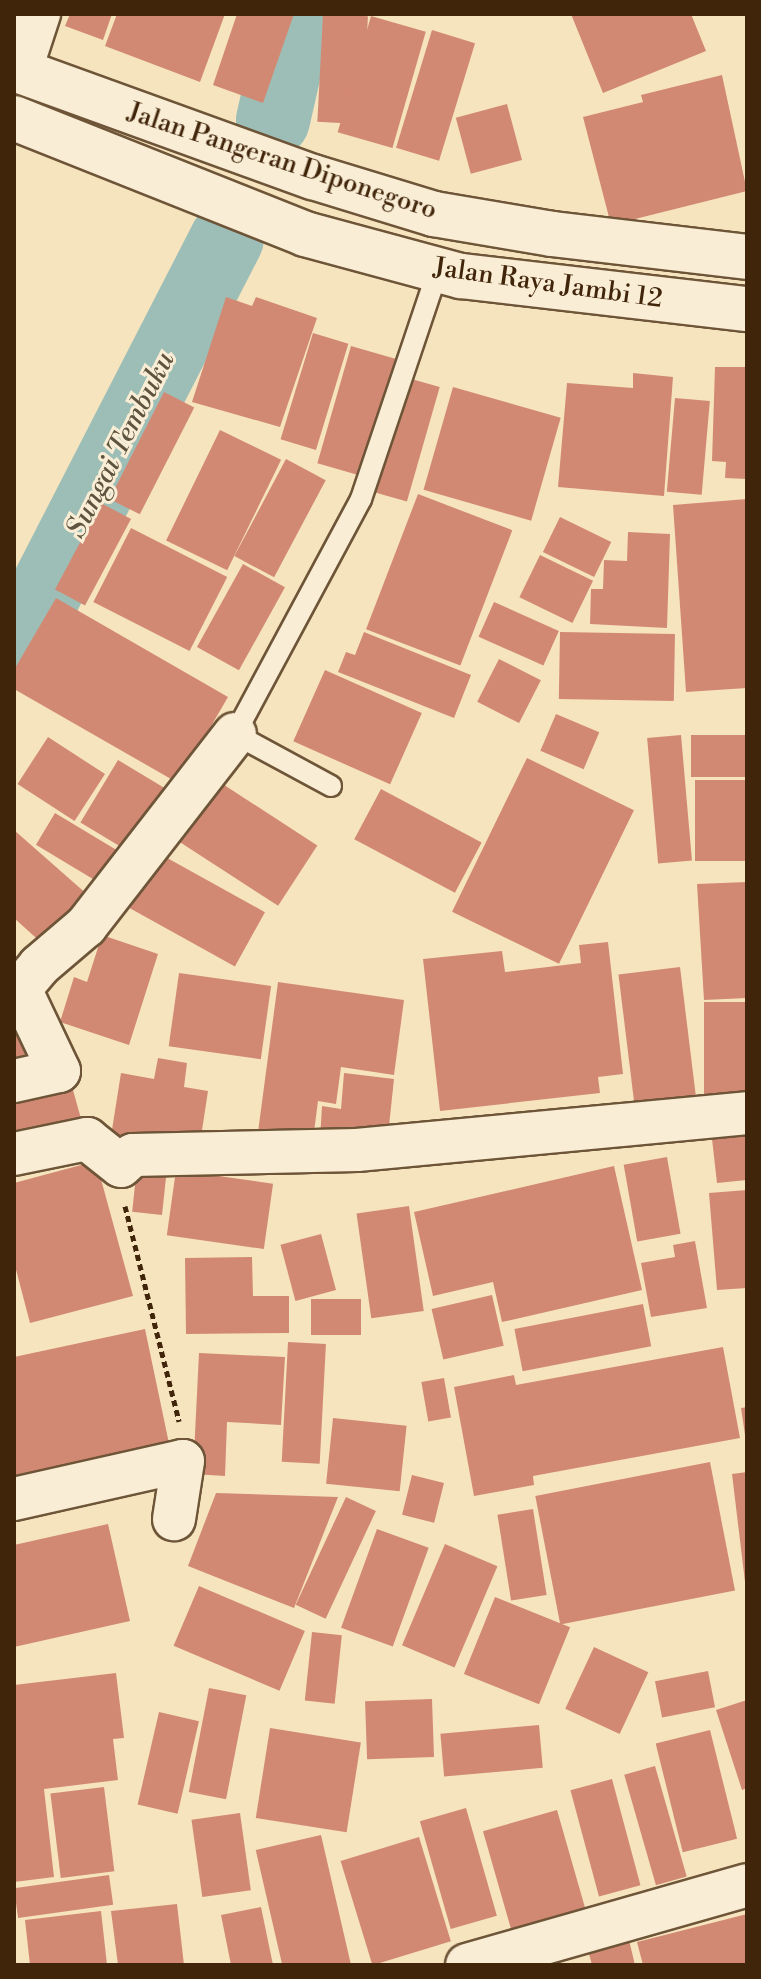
<!DOCTYPE html>
<style>
body{margin:0}
#map{position:relative;width:761px;height:1979px;overflow:hidden;background:#f6e4bf;font-family:"Libre Bodoni",serif}
div>[style]{position:absolute}
.river>*{height:74px;margin:-37px;padding:0 37px;transform-origin:37px;border-radius:37px;background:#9dbeb6}
.building>*{inset:0;background:#d28974;transform-origin:0 0}
.path>*{height:5px;margin-top:-2.5px;transform-origin:0;background:repeating-linear-gradient(90deg,#41250b 0 6px,transparent 0 10px)}
.roads{filter:drop-shadow(2px 0 #6e5538) drop-shadow(-2px 0 #6e5538) drop-shadow(0 2px #6e5538) drop-shadow(0 -2px #6e5538)}
.lane>*{height:20px;margin:-10px;padding:0 10px;transform-origin:10px;border-radius:10px;background:#f9edd5}
.street>*{height:42px;margin:-21px;padding:0 21px;transform-origin:21px;border-radius:21px;background:#f9edd5}
.secondary>*{height:44px;margin:-22px;padding:0 22px;transform-origin:22px;border-radius:22px;background:#f9edd5}
span{translate:-50% -50%;white-space:nowrap;text-align:center;line-height:1.15;-webkit-text-stroke:6px #f9edd5;paint-order:stroke}
.street-label{font-size:26px;color:#41250b}
.water-label{font-size:28px;color:#5d533e;font-style:italic}
.frame{position:absolute;inset:0;border:16px solid #41250b;pointer-events:none}
</style>
<div id="map">
<div class="river">
<i style="left:273px;top:120px;width:109px;rotate:-77.2deg"></i>
<i style="left:14px;top:653px;width:466px;rotate:-62.8deg"></i>
</div>
<div class="building">
<i style="clip-path:polygon(70px 14px,112px 14px,103px 40px,65px 26px)"></i>
<i style="clip-path:polygon(117px 14px,225px 14px,200px 82px,105px 46px)"></i>
<i style="clip-path:polygon(237px 14px,294px 14px,263px 103px,213px 85px)"></i>
<i style="left:323px;top:14px;width:45px;height:108px;rotate:3deg"></i>
<i style="clip-path:polygon(571px 14px,691px 14px,706px 51px,603px 93px)"></i>
<i style="left:371px;top:16px;width:57px;height:121px;rotate:16deg"></i>
<i style="left:432px;top:30px;width:45px;height:123px;rotate:17deg"></i>
<i style="clip-path:polygon(722px 75px,747px 191px,611px 225px,583px 117px,643px 102px,641px 95px)"></i>
<i style="left:507px;top:104px;width:58px;height:53px;rotate:75deg"></i>
<i style="clip-path:polygon(226px 297px,252px 306px,256px 297px,317px 318px,280px 427px,192px 402px)"></i>
<i style="left:313px;top:333px;width:37px;height:111px;rotate:17deg"></i>
<i style="left:351px;top:346px;width:46px;height:122px;rotate:16deg"></i>
<i style="clip-path:polygon(715px 367px,747px 367px,747px 479px,725px 478px,726px 462px,712px 461px)"></i>
<i style="clip-path:polygon(633px 373px,673px 377px,664px 496px,558px 487px,567px 383px,633px 388px)"></i>
<i style="left:408px;top:378px;width:33px;height:119px;rotate:16deg"></i>
<i style="left:453px;top:387px;width:112px;height:107px;rotate:16deg"></i>
<i style="left:164px;top:392px;width:34px;height:120px;rotate:27deg"></i>
<i style="left:675px;top:398px;width:35px;height:94px;rotate:5deg"></i>
<i style="left:220px;top:430px;width:68px;height:123px;rotate:26deg"></i>
<i style="left:286px;top:459px;width:45px;height:110px;rotate:28deg"></i>
<i style="left:418px;top:494px;width:101px;height:145px;rotate:21deg"></i>
<i style="clip-path:polygon(747px 499px,747px 688px,686px 692px,673px 505px)"></i>
<i style="left:101px;top:503px;width:34px;height:98px;rotate:28deg"></i>
<i style="left:560px;top:517px;width:57px;height:39px;rotate:26deg"></i>
<i style="left:131px;top:528px;width:108px;height:83px;rotate:27deg"></i>
<i style="clip-path:polygon(628px 532px,670px 534px,667px 628px,590px 624px,591px 589px,603px 589px,604px 560px,627px 561px)"></i>
<i style="left:540px;top:555px;width:59px;height:47px;rotate:26deg"></i>
<i style="left:243px;top:564px;width:48px;height:95px;rotate:29deg"></i>
<i style="clip-path:polygon(56px 598px,228px 697px,178px 783px,14px 689px,14px 670px)"></i>
<i style="left:494px;top:602px;width:71px;height:38px;rotate:24deg"></i>
<i style="clip-path:polygon(364px 632px,471px 675px,454px 718px,338px 672px,346px 652px,355px 655px)"></i>
<i style="left:560px;top:632px;width:115px;height:67px;rotate:1deg"></i>
<i style="left:499px;top:659px;width:47px;height:48px;rotate:27deg"></i>
<i style="left:325px;top:670px;width:106px;height:78px;rotate:24deg"></i>
<i style="left:556px;top:714px;width:47px;height:40px;rotate:23deg"></i>
<i style="left:681px;top:735px;width:126px;height:34px;rotate:85deg"></i>
<i style="left:747px;top:735px;width:42px;height:56px;rotate:90deg"></i>
<i style="left:48px;top:737px;width:68px;height:56px;rotate:33deg"></i>
<i style="left:527px;top:758px;width:119px;height:171px;rotate:26deg"></i>
<i style="left:118px;top:760px;width:63px;height:73px;rotate:31deg"></i>
<i style="left:215px;top:779px;width:122px;height:72px;rotate:33deg"></i>
<i style="left:747px;top:780px;width:81px;height:52px;rotate:90deg"></i>
<i style="left:381px;top:789px;width:114px;height:57px;rotate:28deg"></i>
<i style="left:55px;top:813px;width:82px;height:37px;rotate:31deg"></i>
<i style="clip-path:polygon(14px 830px,89px 896px,45px 946px,14px 918px)"></i>
<i style="left:160px;top:854px;width:120px;height:62px;rotate:29deg"></i>
<i style="clip-path:polygon(747px 882px,747px 998px,704px 1000px,697px 884px)"></i>
<i style="clip-path:polygon(102px 935px,158px 954px,129px 1045px,60px 1022px,74px 977px,87px 982px)"></i>
<i style="clip-path:polygon(608px 942px,623px 1074px,598px 1077px,600px 1093px,440px 1111px,423px 959px,502px 951px,505px 972px,581px 963px,579px 945px)"></i>
<i style="left:680px;top:967px;width:139px;height:62px;rotate:83deg"></i>
<i style="left:179px;top:973px;width:93px;height:74px;rotate:8deg"></i>
<i style="clip-path:polygon(278px 982px,404px 1000px,394px 1075px,341px 1067px,336px 1104px,318px 1101px,313px 1140px,258px 1132px)"></i>
<i style="left:747px;top:1002px;width:97px;height:43px;rotate:90deg"></i>
<i style="clip-path:polygon(14px 1004px,36px 1068px,14px 1074px)"></i>
<i style="clip-path:polygon(158px 1058px,187px 1063px,184px 1087px,208px 1091px,199px 1150px,111px 1136px,121px 1073px,154px 1079px)"></i>
<i style="clip-path:polygon(68px 1072px,83px 1126px,14px 1145px,14px 1087px)"></i>
<i style="clip-path:polygon(344px 1073px,394px 1079px,387px 1145px,320px 1139px,322px 1106px,341px 1109px)"></i>
<i style="clip-path:polygon(747px 1126px,747px 1180px,717px 1183px,711px 1130px)"></i>
<i style="left:667px;top:1157px;width:78px;height:44px;rotate:80deg"></i>
<i style="clip-path:polygon(96px 1161px,133px 1296px,30px 1323px,14px 1262px,14px 1183px)"></i>
<i style="left:137px;top:1166px;width:30px;height:46px;rotate:6deg"></i>
<i style="clip-path:polygon(614px 1166px,642px 1290px,502px 1322px,493px 1282px,433px 1296px,414px 1212px)"></i>
<i style="left:176px;top:1170px;width:98px;height:66px;rotate:8deg"></i>
<i style="clip-path:polygon(747px 1190px,747px 1288px,717px 1290px,709px 1193px)"></i>
<i style="left:409px;top:1206px;width:106px;height:53px;rotate:82deg"></i>
<i style="left:321px;top:1234px;width:58px;height:42px;rotate:75deg"></i>
<i style="clip-path:polygon(695px 1241px,707px 1308px,651px 1317px,641px 1263px,675px 1257px,673px 1245px)"></i>
<i style="clip-path:polygon(252px 1257px,253px 1296px,289px 1296px,289px 1333px,186px 1334px,185px 1258px)"></i>
<i style="left:492px;top:1295px;width:52px;height:62px;rotate:77deg"></i>
<i style="left:361px;top:1299px;width:36px;height:50px;rotate:90deg"></i>
<i style="left:643px;top:1304px;width:43px;height:131px;rotate:79deg"></i>
<i style="clip-path:polygon(145px 1329px,171px 1453px,14px 1487px,14px 1357px)"></i>
<i style="left:288px;top:1342px;width:38px;height:120px;rotate:3deg"></i>
<i style="clip-path:polygon(723px 1347px,740px 1438px,533px 1476px,534px 1485px,474px 1496px,454px 1387px,514px 1375px,516px 1385px)"></i>
<i style="clip-path:polygon(199px 1353px,285px 1357px,281px 1425px,227px 1422px,225px 1476px,193px 1474px)"></i>
<i style="left:444px;top:1378px;width:40px;height:23px;rotate:80deg"></i>
<i style="clip-path:polygon(747px 1407px,747px 1435px,745px 1435px,741px 1408px)"></i>
<i style="left:333px;top:1418px;width:74px;height:66px;rotate:6deg"></i>
<i style="left:710px;top:1462px;width:131px;height:178px;rotate:79deg"></i>
<i style="clip-path:polygon(747px 1472px,747px 1582px,745px 1582px,732px 1474px)"></i>
<i style="left:412px;top:1475px;width:33px;height:41px;rotate:14deg"></i>
<i style="clip-path:polygon(216px 1493px,338px 1497px,294px 1608px,188px 1566px)"></i>
<i style="left:346px;top:1497px;width:33px;height:119px;rotate:25deg"></i>
<i style="left:533px;top:1509px;width:87px;height:36px;rotate:81deg"></i>
<i style="clip-path:polygon(108px 1524px,130px 1621px,14px 1647px,14px 1545px)"></i>
<i style="left:377px;top:1529px;width:55px;height:105px;rotate:20deg"></i>
<i style="left:445px;top:1544px;width:57px;height:110px;rotate:23deg"></i>
<i style="left:199px;top:1586px;width:115px;height:65px;rotate:23deg"></i>
<i style="left:495px;top:1597px;width:81px;height:83px;rotate:22deg"></i>
<i style="left:312px;top:1632px;width:30px;height:69px;rotate:6deg"></i>
<i style="left:594px;top:1647px;width:60px;height:68px;rotate:25deg"></i>
<i style="left:708px;top:1671px;width:37px;height:54px;rotate:79deg"></i>
<i style="clip-path:polygon(116px 1673px,124px 1738px,113px 1739px,118px 1780px,44px 1789px,54px 1877px,14px 1882px,14px 1685px)"></i>
<i style="left:209px;top:1688px;width:38px;height:106px;rotate:11deg"></i>
<i style="left:432px;top:1699px;width:58px;height:67px;rotate:88deg"></i>
<i style="clip-path:polygon(747px 1700px,747px 1788px,742px 1790px,716px 1710px)"></i>
<i style="left:159px;top:1712px;width:41px;height:95px;rotate:13deg"></i>
<i style="left:539px;top:1725px;width:43px;height:99px;rotate:85deg"></i>
<i style="left:270px;top:1728px;width:92px;height:91px;rotate:9deg"></i>
<i style="left:710px;top:1730px;width:112px;height:56px;rotate:76deg"></i>
<i style="left:655px;top:1766px;width:115px;height:32px;rotate:74deg"></i>
<i style="left:612px;top:1779px;width:110px;height:43px;rotate:75deg"></i>
<i style="left:104px;top:1787px;width:85px;height:54px;rotate:83deg"></i>
<i style="left:466px;top:1808px;width:112px;height:48px;rotate:74deg"></i>
<i style="left:557px;top:1810px;width:102px;height:77px;rotate:74deg"></i>
<i style="left:240px;top:1813px;width:78px;height:49px;rotate:82deg"></i>
<i style="left:321px;top:1835px;width:133px;height:67px;rotate:77deg"></i>
<i style="left:419px;top:1837px;width:109px;height:82px;rotate:73deg"></i>
<i style="left:109px;top:1875px;width:30px;height:96px;rotate:82deg"></i>
<i style="clip-path:polygon(177px 1904px,184px 1965px,118px 1965px,111px 1911px)"></i>
<i style="clip-path:polygon(261px 1907px,273px 1965px,231px 1965px,221px 1915px)"></i>
<i style="clip-path:polygon(101px 1911px,107px 1965px,30px 1965px,25px 1920px)"></i>
<i style="clip-path:polygon(747px 1914px,747px 1965px,643px 1965px,637px 1942px)"></i>
<i style="clip-path:polygon(629px 1940px,635px 1965px,592px 1965px,588px 1950px)"></i>
</div>
<div class="path">
<i style="left:125px;top:1206px;width:222px;rotate:75.9deg"></i>
</div>
<div class="roads">
<div class="lane">
<i style="left:331px;top:786px;width:109px;rotate:-151.6deg"></i>
<i style="left:235px;top:734px;width:267px;rotate:-61.8deg"></i>
<i style="left:361px;top:499px;width:242px;rotate:-71.4deg"></i>
</div>
<div class="street">
<i style="left:20px;top:72px;width:61px;rotate:-71.9deg"></i>
<i style="left:14px;top:1081px;width:46px;rotate:-12.5deg"></i>
<i style="left:59px;top:1071px;width:91px;rotate:-115.4deg"></i>
<i style="left:20px;top:989px;width:30px;rotate:-50deg"></i>
<i style="left:39px;top:966px;width:62px;rotate:-40.4deg"></i>
<i style="left:86px;top:926px;width:243px;rotate:-52.2deg"></i>
<i style="left:14px;top:1154px;width:75px;rotate:-11.6deg"></i>
<i style="left:87px;top:1139px;width:43px;rotate:38.5deg"></i>
<i style="left:121px;top:1166px;width:16px;rotate:-43deg"></i>
<i style="left:133px;top:1155px;width:224px;rotate:-1.3deg"></i>
<i style="left:357px;top:1150px;width:392px;rotate:-5.4deg"></i>
<i style="left:14px;top:1499px;width:173px;rotate:-12.7deg"></i>
<i style="left:183px;top:1461px;width:59px;rotate:98.8deg"></i>
<i style="left:467px;top:1965px;width:291px;rotate:-15.9deg"></i>
</div>
<div class="secondary">
<i style="left:14px;top:69px;width:318px;rotate:19.9deg"></i>
<i style="left:313px;top:177px;width:127px;rotate:17deg"></i>
<i style="left:434px;top:214px;width:120px;rotate:9.6deg"></i>
<i style="left:552px;top:234px;width:196px;rotate:6.7deg"></i>
<i style="left:14px;top:118px;width:313px;rotate:21.7deg"></i>
<i style="left:305px;top:234px;width:162px;rotate:15.1deg"></i>
<i style="left:461px;top:276px;width:288px;rotate:6.6deg"></i>
</div>
</div>
<div class="street-label">
<span style="left:282px;top:162px;rotate:18deg">Jalan Pangeran Diponegoro</span>
<span style="left:548px;top:284px;rotate:8deg">Jalan Raya Jambi 12</span>
</div>
<div class="water-label">
<span style="left:121px;top:445px;rotate:-63deg">Sungai Tembuku</span>
</div>
<div class="frame"></div>
</div>
